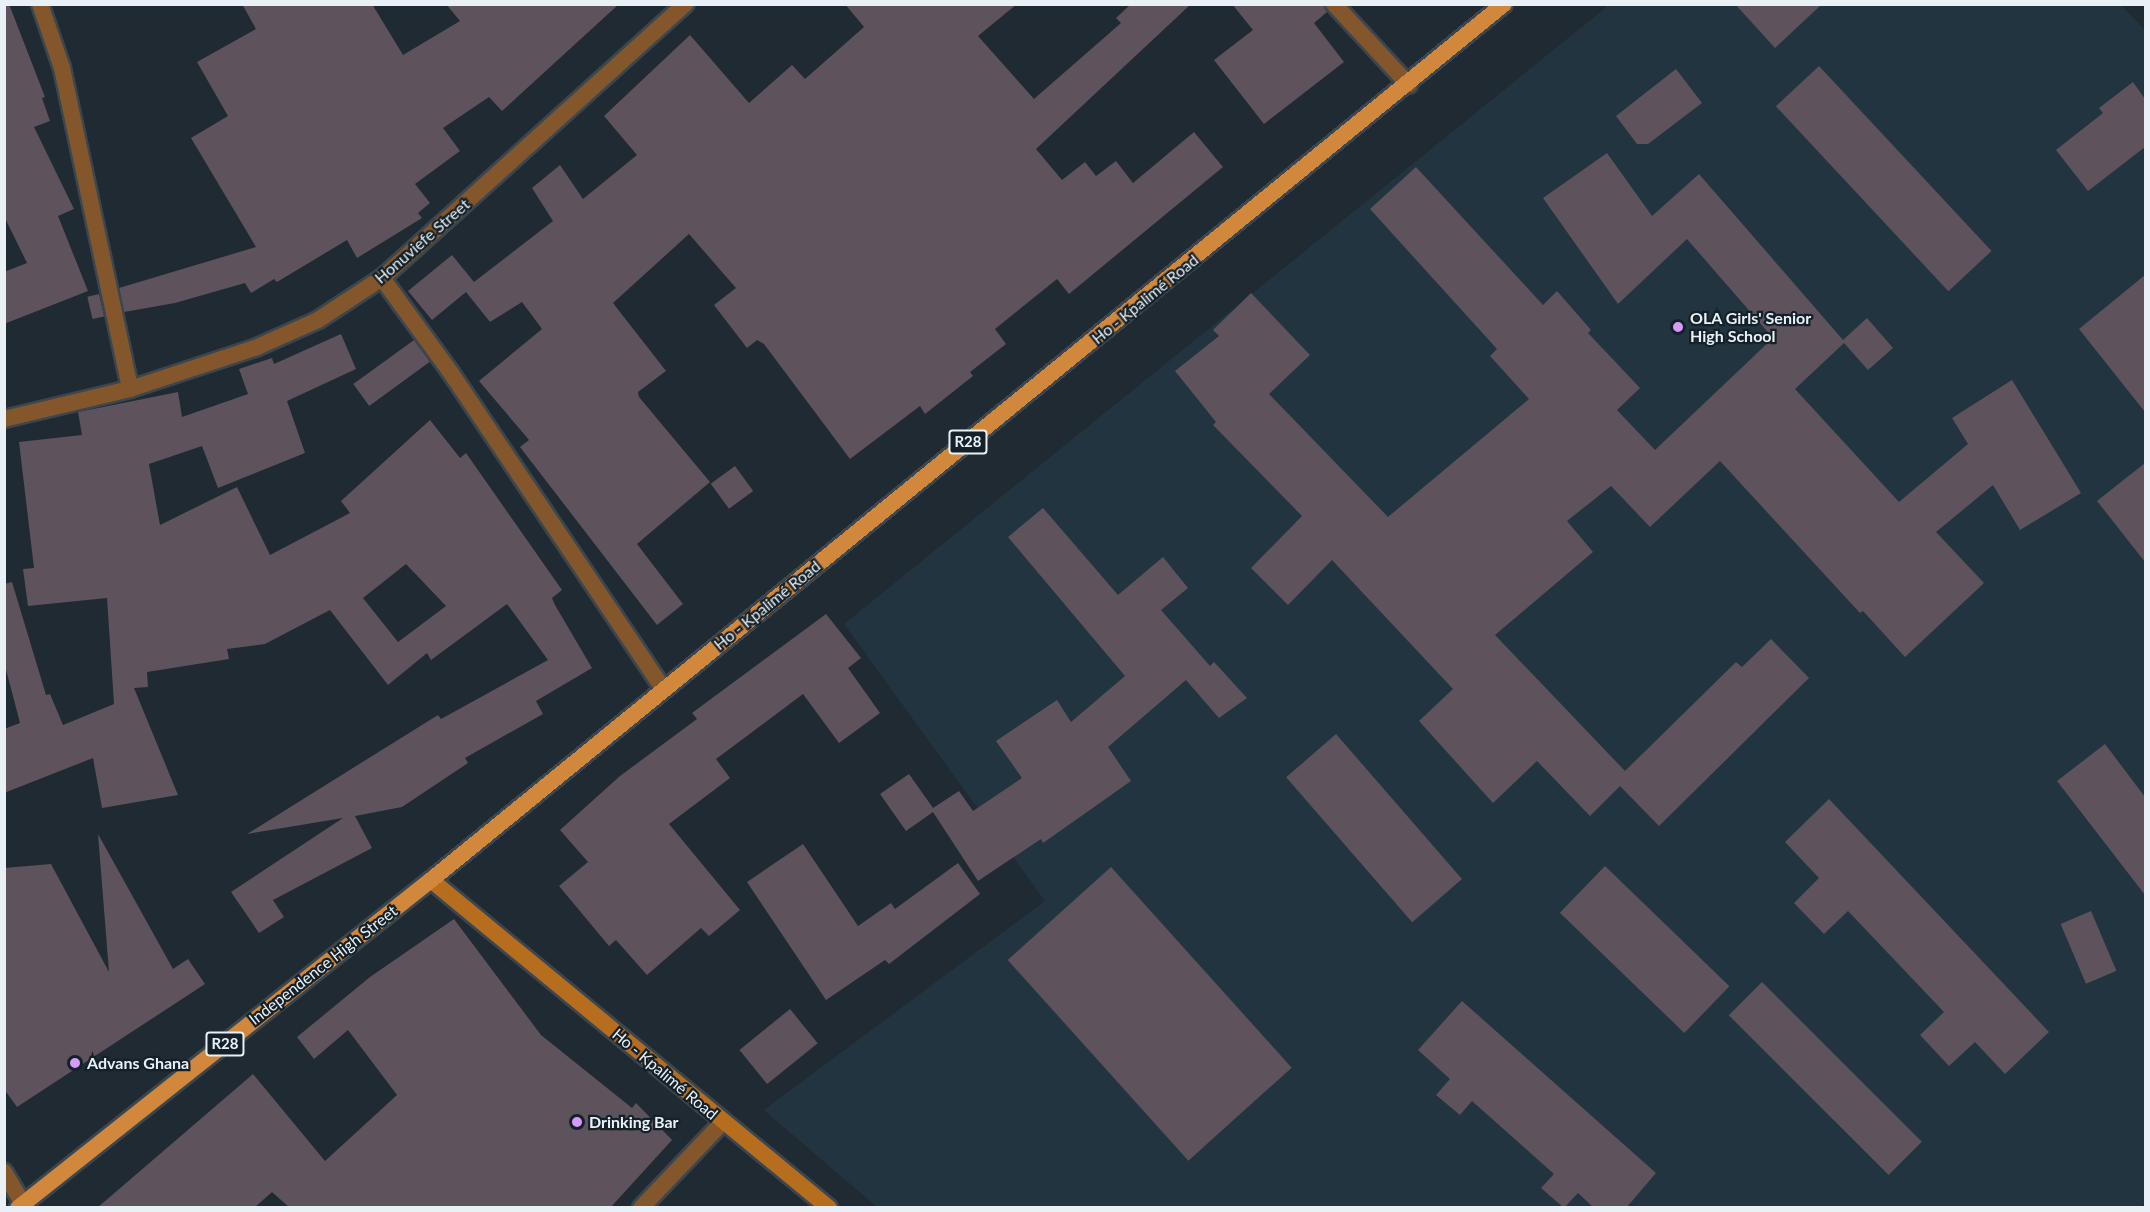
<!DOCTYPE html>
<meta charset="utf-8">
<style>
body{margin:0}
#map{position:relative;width:2150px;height:1212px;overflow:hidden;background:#1f2a33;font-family:Lato,sans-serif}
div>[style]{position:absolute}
.built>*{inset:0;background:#233441}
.building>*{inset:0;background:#5e525c;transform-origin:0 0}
.roads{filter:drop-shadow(2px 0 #3b464e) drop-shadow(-2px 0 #3b464e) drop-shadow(0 2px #3b464e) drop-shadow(0 -2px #3b464e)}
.minor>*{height:16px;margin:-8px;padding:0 8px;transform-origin:8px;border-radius:8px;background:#83562b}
.secondary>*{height:16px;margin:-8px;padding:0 8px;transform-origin:8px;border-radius:8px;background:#b66e1e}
.primary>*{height:16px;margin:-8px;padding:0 8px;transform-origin:8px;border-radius:8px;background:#d1873c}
.dots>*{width:16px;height:16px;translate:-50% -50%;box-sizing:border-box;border:3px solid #152129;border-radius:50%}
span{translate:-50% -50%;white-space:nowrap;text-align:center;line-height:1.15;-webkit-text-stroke:4.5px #152129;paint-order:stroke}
.shield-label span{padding:2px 4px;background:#152129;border:2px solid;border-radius:4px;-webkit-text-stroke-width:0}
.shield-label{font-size:15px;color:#e9f1f7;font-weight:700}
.street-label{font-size:16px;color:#e9f1f7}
.poi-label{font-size:16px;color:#e9f1f7;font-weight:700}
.left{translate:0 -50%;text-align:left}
.frame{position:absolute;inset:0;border:6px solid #e9f1f7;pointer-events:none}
</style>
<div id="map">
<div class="built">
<i style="clip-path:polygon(2120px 4px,2145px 30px,2145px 1203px,2139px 1208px,877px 1207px,764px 1110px,1045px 901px,844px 624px,1609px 5px)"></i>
</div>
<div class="building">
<i style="clip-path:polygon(4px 4px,9px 4px,45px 97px,42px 98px,50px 121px,34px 127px,74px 209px,58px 216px,88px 291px,4px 324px,4px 272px,27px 263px,4px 216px)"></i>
<i style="clip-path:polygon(242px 4px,372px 4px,403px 55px,460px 21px,446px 4px,619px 4px,502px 111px,489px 97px,443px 128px,460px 151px,415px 184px,430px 203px,418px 213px,422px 218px,357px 258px,347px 240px,277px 282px,274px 279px,251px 293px,245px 283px,175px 303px,124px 312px,119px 288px,256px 247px,191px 138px,228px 116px,197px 62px,256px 29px)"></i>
<i style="clip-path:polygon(845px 4px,1017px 4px,978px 36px,1034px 99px,1121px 23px,1116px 18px,1131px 4px,1191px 4px,1036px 149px,1062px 180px,1085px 162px,1096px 176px,1116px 161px,1133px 183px,1194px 132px,1223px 167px,1069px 294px,1057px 279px,995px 329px,1006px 344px,970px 372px,973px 376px,925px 414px,920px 406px,850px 459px,764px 344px,757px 340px,747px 348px,714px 305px,736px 288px,689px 234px,613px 303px,666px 371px,638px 392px,639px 397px,710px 482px,637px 544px,683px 604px,657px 625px,520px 447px,529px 440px,479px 381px,542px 329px,522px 302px,490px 322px,466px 292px,432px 320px,408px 291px,452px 255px,474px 282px,553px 221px,532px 188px,560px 165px,583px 199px,637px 155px,604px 116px,690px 35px,749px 103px,792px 65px,805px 79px,864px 27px)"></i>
<i style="clip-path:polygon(1232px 4px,1324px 4px,1327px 12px,1314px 23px,1344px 62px,1264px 124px,1214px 60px,1253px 30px)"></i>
<i style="clip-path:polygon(1735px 4px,1822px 4px,1775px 48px)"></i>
<i style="left:1819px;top:66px;width:253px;height:59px;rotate:47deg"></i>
<i style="clip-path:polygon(1676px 69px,1702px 103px,1648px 144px,1637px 144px,1616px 116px)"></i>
<i style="clip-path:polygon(2133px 82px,2145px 99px,2145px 147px,2088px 191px,2056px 150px,2103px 113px,2099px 108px)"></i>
<i style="clip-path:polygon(1607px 153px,1652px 216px,1699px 174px,1843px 340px,1867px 318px,1893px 348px,1868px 370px,1844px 343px,1795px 389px,1899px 502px,1968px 444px,1952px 418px,2012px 380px,2081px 493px,2020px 530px,1993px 485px,1936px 532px,1984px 583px,1905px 657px,1863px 611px,1860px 613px,1720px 461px,1650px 527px,1611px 486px,1567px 521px,1593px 552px,1495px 635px,1625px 771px,1736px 662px,1742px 667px,1771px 639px,1809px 678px,1659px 826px,1620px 786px,1590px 816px,1537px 761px,1493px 803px,1419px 721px,1453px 689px,1332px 560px,1288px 605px,1251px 568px,1302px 516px,1213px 425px,1216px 422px,1175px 371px,1219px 336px,1213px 330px,1251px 293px,1310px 355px,1269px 394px,1388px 517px,1529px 399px,1490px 356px,1497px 349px,1370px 209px,1416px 167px,1543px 305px,1557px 291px,1591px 330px,1588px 333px,1640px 388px,1617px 410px,1655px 450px,1773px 338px,1687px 239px,1618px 304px,1543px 198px)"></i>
<i style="clip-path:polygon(2145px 275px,2145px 412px,2079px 329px)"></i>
<i style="left:99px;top:294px;width:23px;height:12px;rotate:77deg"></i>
<i style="clip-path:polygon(evenodd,341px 334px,356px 369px,287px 401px,305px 453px,218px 488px,202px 446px,149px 464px,160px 525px,237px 487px,270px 555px,350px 513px,341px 501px,430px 420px,460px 458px,466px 453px,562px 590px,552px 598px,555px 605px,592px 668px,536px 701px,543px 714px,465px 758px,468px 763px,402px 807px,355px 816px,372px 848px,273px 900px,284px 917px,259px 933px,231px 892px,343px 818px,247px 834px,438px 715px,441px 719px,548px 660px,507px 604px,431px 660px,427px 653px,388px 685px,330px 610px,265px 644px,227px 649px,229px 659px,147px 672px,148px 687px,134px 688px,178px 795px,102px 808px,93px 758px,4px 793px,4px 729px,20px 723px,4px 662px,4px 584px,12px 582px,46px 695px,50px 694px,63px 725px,114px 704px,107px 598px,28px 606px,23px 569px,34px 568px,19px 442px,82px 435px,78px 412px,178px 392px,182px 417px,248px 394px,239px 369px,272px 358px,274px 364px,341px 334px,406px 564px,446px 606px,398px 642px,363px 598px,406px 564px)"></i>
<i style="left:414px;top:340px;width:27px;height:75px;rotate:54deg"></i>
<i style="clip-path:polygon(2145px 463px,2145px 562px,2097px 501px)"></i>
<i style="left:735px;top:466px;width:31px;height:30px;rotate:54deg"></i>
<i style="clip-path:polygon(1043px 508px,1118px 595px,1163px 557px,1188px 588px,1161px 610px,1210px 666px,1214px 662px,1247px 698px,1219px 718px,1186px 680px,1108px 747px,1131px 781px,1043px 843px,1041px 839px,978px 881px,933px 812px,906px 831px,880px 794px,909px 774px,933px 808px,959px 791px,973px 811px,1022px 778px,996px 741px,1057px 700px,1071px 722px,1125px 676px,1008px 537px)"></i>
<i style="clip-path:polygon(826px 614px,861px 658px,848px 668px,880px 713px,839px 743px,803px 694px,716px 759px,730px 778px,669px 824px,740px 910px,709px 936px,701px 928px,647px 975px,616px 940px,609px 946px,559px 886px,588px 862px,560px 830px,620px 776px,697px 719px,692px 713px)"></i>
<i style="left:1336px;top:734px;width:192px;height:66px;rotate:49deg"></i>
<i style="clip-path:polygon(2105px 744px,2145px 797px,2145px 895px,2057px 781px)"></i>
<i style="clip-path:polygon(1829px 799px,2049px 1032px,2005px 1074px,1975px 1042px,1949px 1066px,1920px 1035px,1944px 1012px,1848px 911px,1824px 934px,1794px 903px,1819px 878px,1785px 842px)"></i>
<i style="clip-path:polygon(98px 834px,173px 969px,188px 959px,205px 984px,17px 1107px,4px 1089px,4px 868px,51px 864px,109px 972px)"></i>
<i style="clip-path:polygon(803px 844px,858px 926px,891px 903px,895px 909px,958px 863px,980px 894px,889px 964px,885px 960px,826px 1000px,747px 882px)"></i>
<i style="left:1605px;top:866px;width:173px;height:65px;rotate:44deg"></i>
<i style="left:1111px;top:867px;width:270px;height:139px;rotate:48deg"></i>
<i style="left:2091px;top:911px;width:65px;height:33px;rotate:67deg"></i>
<i style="clip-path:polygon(454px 919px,541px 1035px,632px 1108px,636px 1103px,672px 1140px,610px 1208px,290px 1208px,272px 1192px,254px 1208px,97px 1208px,253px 1074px,325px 1161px,397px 1095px,348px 1030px,314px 1059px,297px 1037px,370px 977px)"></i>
<i style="left:1762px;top:982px;width:226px;height:47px;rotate:45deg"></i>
<i style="clip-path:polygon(1462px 1001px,1656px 1173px,1626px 1208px,1594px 1208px,1578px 1193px,1564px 1208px,1541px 1188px,1554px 1174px,1472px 1101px,1460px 1115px,1436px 1095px,1450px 1079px,1418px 1050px)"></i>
<i style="left:790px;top:1009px;width:44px;height:65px;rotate:51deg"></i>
</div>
<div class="roads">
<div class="minor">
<i style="left:40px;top:4px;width:68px;rotate:71deg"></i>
<i style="left:62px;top:68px;width:328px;rotate:78deg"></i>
<i style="left:1334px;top:4px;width:110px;rotate:47.2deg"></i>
<i style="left:382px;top:278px;width:117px;rotate:54deg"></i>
<i style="left:451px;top:373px;width:381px;rotate:56.1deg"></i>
<i style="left:4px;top:419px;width:130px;rotate:-13.4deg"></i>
<i style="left:130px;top:389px;width:132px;rotate:-18.2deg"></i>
<i style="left:255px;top:348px;width:69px;rotate:-24deg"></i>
<i style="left:318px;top:320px;width:77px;rotate:-33.3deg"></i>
<i style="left:382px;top:278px;width:409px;rotate:-42.1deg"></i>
<i style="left:4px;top:1172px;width:37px;rotate:59deg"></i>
<i style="left:641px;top:1208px;width:119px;rotate:-46.4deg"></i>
</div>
<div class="secondary">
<i style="left:431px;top:880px;width:516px;rotate:39.49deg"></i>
</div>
<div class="primary">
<i style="left:18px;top:1208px;width:527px;rotate:-38.46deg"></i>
<i style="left:431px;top:880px;width:1385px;rotate:-39.23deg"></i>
</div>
</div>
<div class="dots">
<i style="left:1678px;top:327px;background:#d69bfa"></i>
<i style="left:75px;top:1063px;background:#d69bfa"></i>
<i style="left:577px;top:1122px;background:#d69bfa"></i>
</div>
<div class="shield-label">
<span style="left:968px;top:442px">R28</span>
<span style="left:225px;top:1044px">R28</span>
</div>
<div class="street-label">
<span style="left:422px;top:241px;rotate:-41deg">Honuviefe Street</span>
<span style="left:1145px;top:299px;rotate:-39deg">Ho - Kpalimé Road</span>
<span style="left:767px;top:605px;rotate:-39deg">Ho - Kpalimé Road</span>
<span style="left:323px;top:965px;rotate:-38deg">Independence High Street</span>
<span style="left:665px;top:1074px;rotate:40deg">Ho - Kpalimé Road</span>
</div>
<div class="poi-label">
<span class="left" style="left:1690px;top:327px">OLA Girls' Senior<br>High School</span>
<span class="left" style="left:87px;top:1063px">Advans Ghana</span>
<span class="left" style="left:589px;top:1122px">Drinking Bar</span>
</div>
<div class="frame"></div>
</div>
